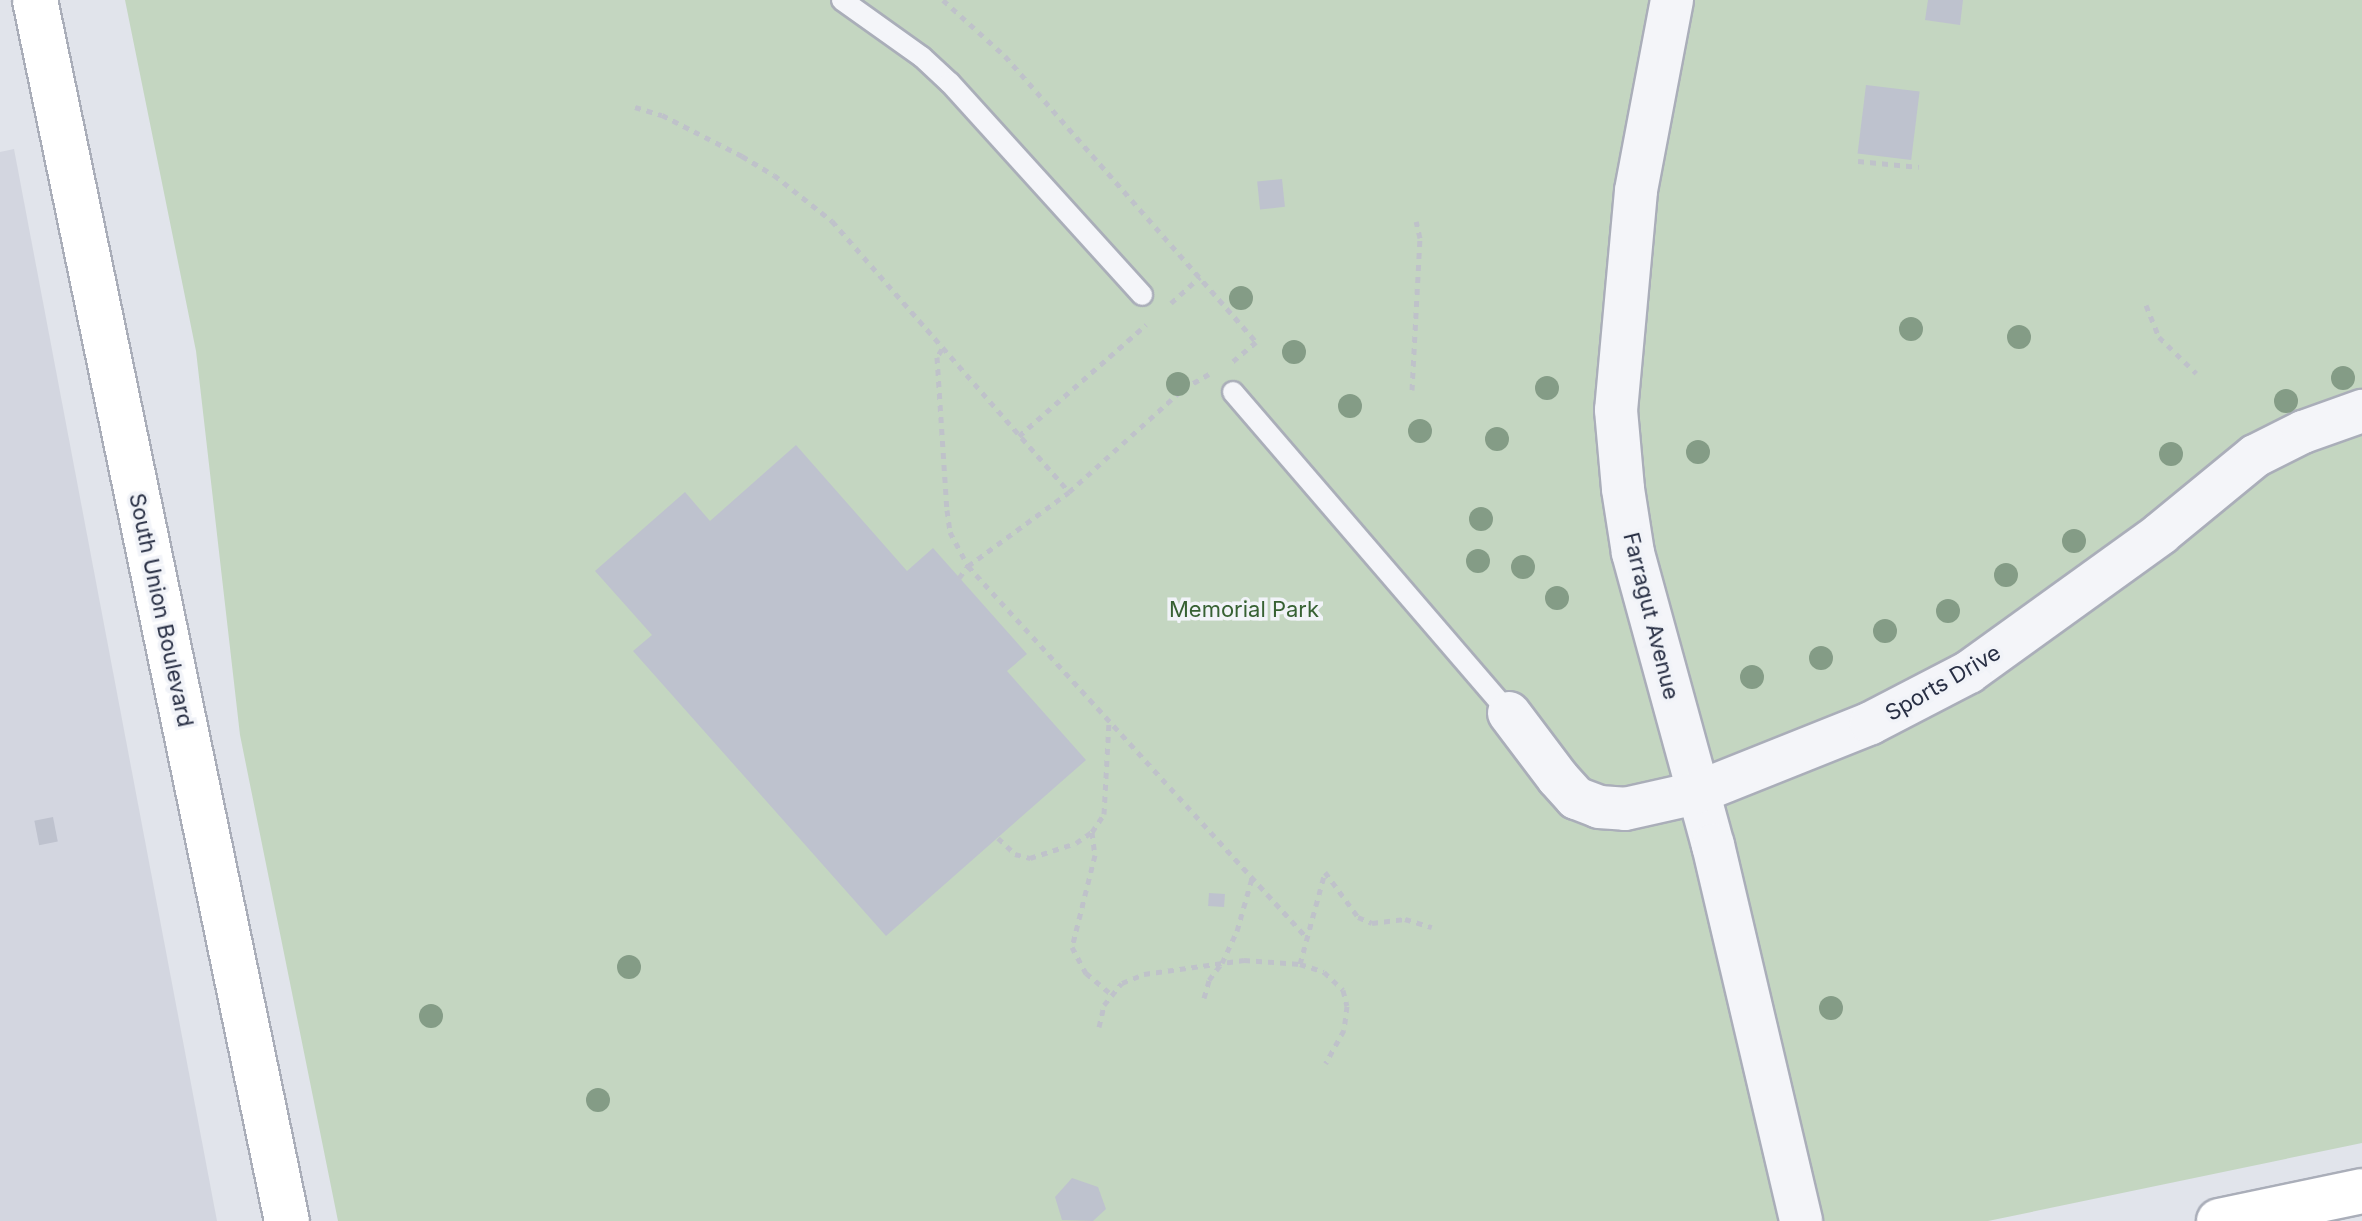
<!DOCTYPE html>
<style>
body{margin:0}
#map{position:relative;width:2362px;height:1221px;overflow:hidden;background:#e1e4eb;font-family:Inter,sans-serif}
div>[style]{position:absolute}
.built>*{inset:0;background:#d3d6e0}
.green>*{inset:0;background:#c4d6c1}
.building>*{inset:0;background:#bec2ce;transform-origin:0 0}
.path>*{height:5px;margin-top:-2.5px;transform-origin:0;background:repeating-linear-gradient(90deg,#bfc2ca 0 6px,transparent 0 12px)}
.roads{filter:drop-shadow(2px 0 #aaaeb9) drop-shadow(-2px 0 #aaaeb9) drop-shadow(0 2px #aaaeb9) drop-shadow(0 -2px #aaaeb9)}
.service>*{height:20px;margin:-10px;padding:0 10px;transform-origin:10px;border-radius:10px;background:#f4f5f9}
.minor>*{height:42px;margin:-21px;padding:0 21px;transform-origin:21px;border-radius:21px;background:#f4f5f9}
.secondary>*{height:44px;margin:-22px;padding:0 22px;transform-origin:22px;border-radius:22px;background:#fff}
.primary>*{height:44px;margin:-22px;padding:0 22px;transform-origin:22px;border-radius:22px;background:#fff}
.trees>*{width:24px;height:24px;margin:-12px;border-radius:50%;background:#849c86}
span{translate:-50% -50%;white-space:nowrap;text-align:center;line-height:1.15;-webkit-text-stroke:7px #f1f3f8;paint-order:stroke}
.street-label{font-size:22px;color:#282f44}
.park-label{font-size:22px;color:#376133}
</style>
<div id="map">
<div class="built">
<i style="clip-path:polygon(14px 149px,217px 1221px,0 1221px,0 152px)"></i>
</div>
<div class="green">
<i style="clip-path:polygon(125px 0,2362px 0,2362px 1143px,1988px 1221px,338px 1221px,240px 735px,196px 351px)"></i>
</div>
<div class="building">
<i style="clip-path:polygon(1928px 0,1963px 0,1960px 25px,1925px 20px)"></i>
<i style="left:1866px;top:85px;width:54px;height:69px;rotate:7deg"></i>
<i style="left:1282px;top:179px;width:28px;height:25px;rotate:84deg"></i>
<i style="clip-path:polygon(796px 445px,907px 571px,933px 548px,1027px 654px,1007px 671px,1086px 760px,886px 936px,633px 651px,652px 635px,595px 571px,685px 492px,710px 521px)"></i>
<i style="left:53px;top:817px;width:25px;height:19px;rotate:79deg"></i>
<i style="left:1209px;top:893px;width:16px;height:13px;rotate:4deg"></i>
<i style="clip-path:polygon(1072px 1178px,1098px 1187px,1106px 1209px,1093px 1221px,1062px 1220px,1055px 1197px)"></i>
</div>
<div class="path">
<i style="left:943px;top:0;width:84px;rotate:42.1deg"></i>
<i style="left:1005px;top:56px;width:381px;rotate:48.7deg"></i>
<i style="left:1256px;top:342px;width:31px;rotate:140deg"></i>
<i style="left:635px;top:107px;width:28px;rotate:17deg"></i>
<i style="left:662px;top:115px;width:90px;rotate:27.1deg"></i>
<i style="left:742px;top:156px;width:37px;rotate:31deg"></i>
<i style="left:774px;top:175px;width:74px;rotate:38.4deg"></i>
<i style="left:832px;top:221px;width:360px;rotate:48.8deg"></i>
<i style="left:1858px;top:161px;width:61px;rotate:5.6deg"></i>
<i style="left:1171px;top:303px;width:39px;rotate:-42deg"></i>
<i style="left:2146px;top:305px;width:35px;rotate:68deg"></i>
<i style="left:2159px;top:337px;width:52px;rotate:44.2deg"></i>
<i style="left:942px;top:349px;width:9px;rotate:122deg"></i>
<i style="left:937px;top:357px;width:153px;rotate:86.3deg"></i>
<i style="left:947px;top:510px;width:22px;rotate:82deg"></i>
<i style="left:950px;top:532px;width:38px;rotate:62deg"></i>
<i style="left:968px;top:566px;width:505px;rotate:47.65deg"></i>
<i style="left:1412px;top:390px;width:152px;rotate:-87deg"></i>
<i style="left:1420px;top:238px;width:17px;rotate:-103deg"></i>
<i style="left:1019px;top:436px;width:169px;rotate:-41.2deg"></i>
<i style="left:959px;top:578px;width:15px;rotate:-53deg"></i>
<i style="left:968px;top:566px;width:125px;rotate:-36.2deg"></i>
<i style="left:1069px;top:492px;width:154px;rotate:-42.1deg"></i>
<i style="left:1183px;top:389px;width:30px;rotate:-30deg"></i>
<i style="left:1092px;top:832px;width:23px;rotate:83deg"></i>
<i style="left:1095px;top:855px;width:95px;rotate:104deg"></i>
<i style="left:1072px;top:947px;width:30px;rotate:62deg"></i>
<i style="left:1086px;top:973px;width:34px;rotate:40deg"></i>
<i style="left:998px;top:838px;width:23px;rotate:43deg"></i>
<i style="left:1015px;top:854px;width:16px;rotate:15deg"></i>
<i style="left:1030px;top:858px;width:48px;rotate:-18.1deg"></i>
<i style="left:1076px;top:843px;width:19px;rotate:-35deg"></i>
<i style="left:1092px;top:832px;width:22px;rotate:-56deg"></i>
<i style="left:1104px;top:814px;width:93px;rotate:-86.9deg"></i>
<i style="left:1325px;top:872px;width:56px;rotate:53.7deg"></i>
<i style="left:1358px;top:917px;width:15px;rotate:23deg"></i>
<i style="left:1372px;top:923px;width:33px;rotate:-7deg"></i>
<i style="left:1405px;top:919px;width:28px;rotate:17deg"></i>
<i style="left:1300px;top:964px;width:95px;rotate:-74.8deg"></i>
<i style="left:1204px;top:998px;width:19px;rotate:-74deg"></i>
<i style="left:1209px;top:980px;width:21px;rotate:-53deg"></i>
<i style="left:1222px;top:963px;width:35px;rotate:-65deg"></i>
<i style="left:1237px;top:931px;width:55px;rotate:-74.2deg"></i>
<i style="left:1099px;top:1027px;width:23px;rotate:-77deg"></i>
<i style="left:1104px;top:1005px;width:28px;rotate:-51deg"></i>
<i style="left:1122px;top:983px;width:24px;rotate:-22deg"></i>
<i style="left:1144px;top:974px;width:101px;rotate:-8deg"></i>
<i style="left:1244px;top:960px;width:56px;rotate:4.1deg"></i>
<i style="left:1300px;top:964px;width:25px;rotate:18deg"></i>
<i style="left:1324px;top:972px;width:26px;rotate:43deg"></i>
<i style="left:1343px;top:990px;width:16px;rotate:76deg"></i>
<i style="left:1347px;top:1006px;width:24px;rotate:97deg"></i>
<i style="left:1344px;top:1030px;width:38px;rotate:119deg"></i>
</div>
<div class="roads">
<div class="service">
<i style="left:842px;top:0;width:98px;rotate:35.5deg"></i>
<i style="left:922px;top:57px;width:38px;rotate:43deg"></i>
<i style="left:950px;top:83px;width:286px;rotate:47.8deg"></i>
<i style="left:1233px;top:392px;width:423px;rotate:49.3deg"></i>
</div>
<div class="minor">
<i style="left:1672px;top:0;width:194px;rotate:100.7deg"></i>
<i style="left:1636px;top:191px;width:220px;rotate:95.2deg"></i>
<i style="left:1616px;top:410px;width:79px;rotate:84.9deg"></i>
<i style="left:1623px;top:489px;width:65px;rotate:81.1deg"></i>
<i style="left:1633px;top:553px;width:303px;rotate:74.7deg"></i>
<i style="left:1713px;top:845px;width:386px;rotate:76.8deg"></i>
<i style="left:1509px;top:713px;width:81px;rotate:53deg"></i>
<i style="left:1558px;top:778px;width:27px;rotate:48deg"></i>
<i style="left:1576px;top:798px;width:25px;rotate:21deg"></i>
<i style="left:1599px;top:807px;width:26px;rotate:4deg"></i>
<i style="left:1625px;top:809px;width:73px;rotate:-12.7deg"></i>
<i style="left:1696px;top:793px;width:188px;rotate:-21.8deg"></i>
<i style="left:1871px;top:723px;width:110px;rotate:-27.5deg"></i>
<i style="left:1969px;top:672px;width:236px;rotate:-35.8deg"></i>
<i style="left:2160px;top:534px;width:123px;rotate:-39.4deg"></i>
<i style="left:2255px;top:456px;width:54px;rotate:-26.6deg"></i>
<i style="left:2303px;top:432px;width:63px;rotate:-19.6deg"></i>
</div>
<div class="secondary">
<i style="left:2219px;top:1221px;width:146px;rotate:-11.8deg"></i>
</div>
<div class="primary">
<i style="left:35px;top:0;width:1247px;rotate:78.34deg"></i>
</div>
</div>
<div class="trees">
<i style="left:1241px;top:298px"></i>
<i style="left:1911px;top:329px"></i>
<i style="left:2019px;top:337px"></i>
<i style="left:1294px;top:352px"></i>
<i style="left:2343px;top:378px"></i>
<i style="left:1178px;top:384px"></i>
<i style="left:1547px;top:388px"></i>
<i style="left:2286px;top:401px"></i>
<i style="left:1350px;top:406px"></i>
<i style="left:1420px;top:431px"></i>
<i style="left:1497px;top:439px"></i>
<i style="left:1698px;top:452px"></i>
<i style="left:2171px;top:454px"></i>
<i style="left:1481px;top:519px"></i>
<i style="left:2074px;top:541px"></i>
<i style="left:1478px;top:561px"></i>
<i style="left:1523px;top:567px"></i>
<i style="left:2006px;top:575px"></i>
<i style="left:1557px;top:598px"></i>
<i style="left:1948px;top:611px"></i>
<i style="left:1885px;top:631px"></i>
<i style="left:1821px;top:658px"></i>
<i style="left:1752px;top:677px"></i>
<i style="left:629px;top:967px"></i>
<i style="left:1831px;top:1008px"></i>
<i style="left:431px;top:1016px"></i>
<i style="left:598px;top:1100px"></i>
</div>
<div class="street-label">
<span style="left:161px;top:610px;rotate:78deg">South Union Boulevard</span>
<span style="left:1651px;top:616px;rotate:76deg">Farragut Avenue</span>
<span style="left:1943px;top:683px;rotate:-30deg">Sports Drive</span>
</div>
<div class="park-label">
<span style="left:1244px;top:610px">Memorial Park</span>
</div>
</div>
